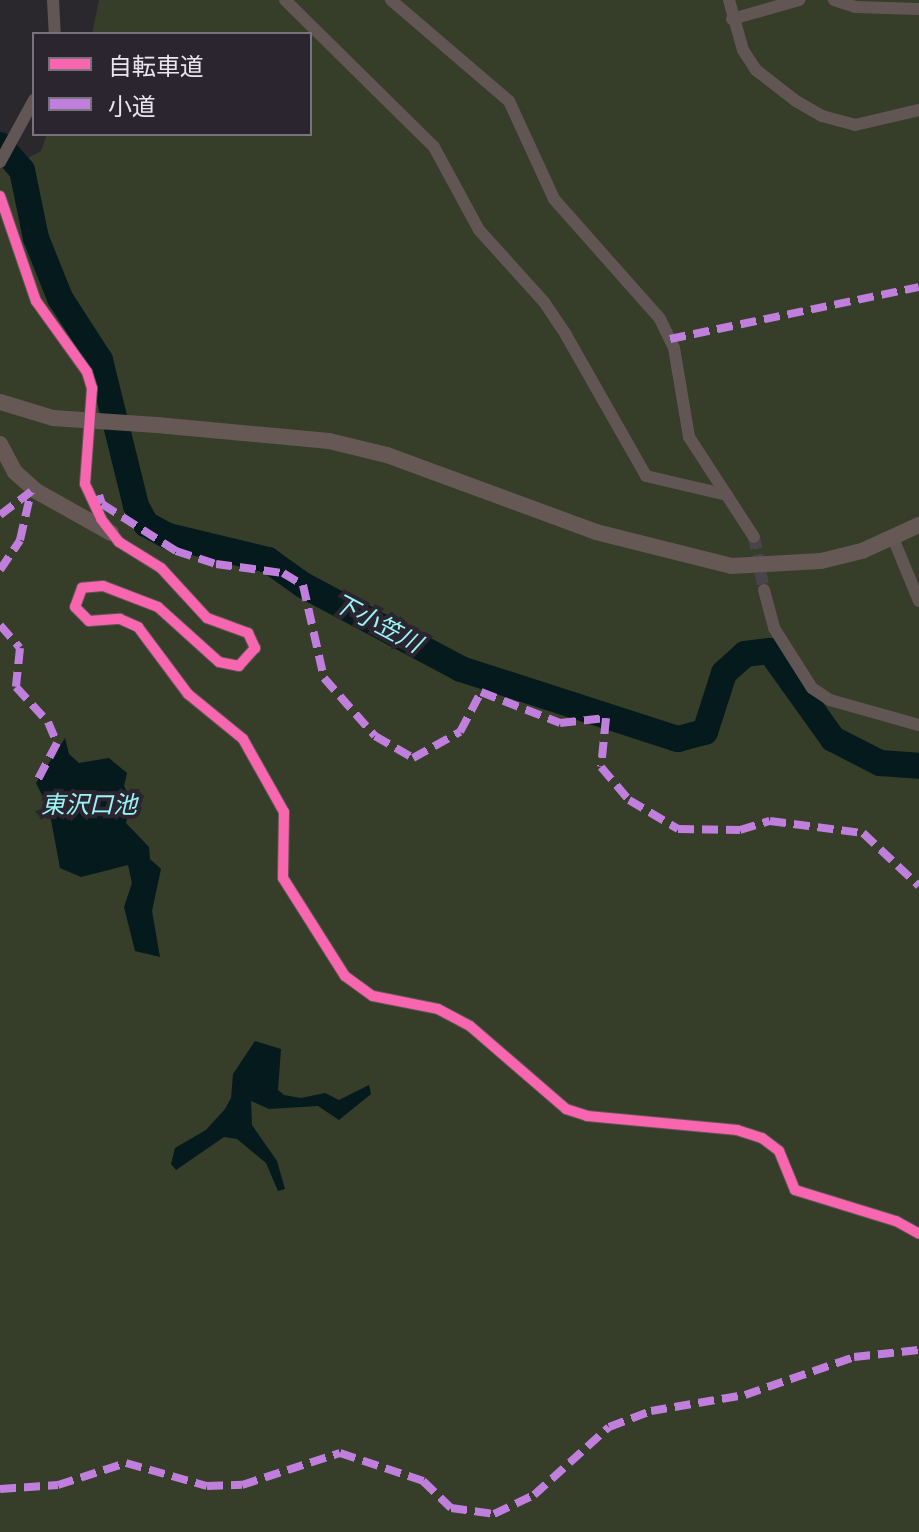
<!DOCTYPE html>
<meta charset="utf-8">
<style>
body{margin:0}
#map{position:relative;width:919px;height:1532px;overflow:hidden;background:#2b282d;font-family:"Varela Round","Noto Sans JP",sans-serif}
div>[style]{position:absolute}
.green>*{inset:0;background:#363d29}
.water>*{inset:0;background:#041a1c}
.river>*{height:26px;margin:-13px;padding:0 13px;transform-origin:13px;border-radius:13px;background:#041a1c}
.street-tunnel>*{height:12px;margin-top:-6px;transform-origin:0;background:repeating-linear-gradient(90deg,#48444a 0 12px,transparent 0 18px)}
.street>*{height:12px;margin:-6px;padding:0 6px;transform-origin:6px;border-radius:6px;background:#625655}
.secondary>*{height:16px;margin:-8px;padding:0 8px;transform-origin:8px;border-radius:8px;background:#665855}
.secondary-bridge>*{height:16px;margin:-8px;padding:0 8px;transform-origin:8px;border-radius:8px;background:#665855}
.quiet>*{height:8px;margin-top:-4px;transform-origin:0;background:repeating-linear-gradient(90deg,#c07fdc 0 16px,transparent 0 24px)}
.cycleway>*{height:10px;margin:-5px;padding:0 5px;transform-origin:5px;border-radius:5px;background:#f766af}
span{translate:-50% -50%;white-space:nowrap;text-align:center;line-height:1.15;-webkit-text-stroke:8px #2b2530;paint-order:stroke}
.water-label{font-size:24px;color:#9af7f8;font-style:italic}
.legend{position:absolute;left:32px;top:32px;width:280px;height:104px;box-sizing:border-box;background:#2b2530;border:2px solid #77727c;margin:0;padding:10px 14px;list-style:none;font-size:24px;color:#e9e5ed}
.legend li{display:flex;align-items:center;gap:16px;height:40px}
.legend b{width:40px;border:2px solid #77727c}
</style>
<div id="map">
<div class="green">
<i style="clip-path:polygon(99px 0,919px 0,919px 1532px,0 1532px,0 146px,17px 164px,41px 151px,47px 134px,310px 134px,310px 34px,92px 34px)"></i>
</div>
<div class="water">
<i style="clip-path:polygon(65px 738px,69px 754px,79px 763px,109px 758px,127px 773px,124px 786px,131px 800px,126px 823px,149px 847px,150px 859px,161px 869px,152px 911px,160px 957px,135px 951px,124px 907px,132px 883px,128px 865px,81px 877px,60px 868px,49px 809px,36px 783px)"></i>
<i style="clip-path:polygon(255px 1041px,281px 1049px,278px 1090px,284px 1095px,301px 1098px,325px 1093px,339px 1100px,369px 1085px,371px 1094px,339px 1120px,318px 1106px,269px 1109px,251px 1101px,252px 1125px,277px 1161px,285px 1189px,278px 1191px,266px 1163px,237px 1139px,224px 1137px,176px 1170px,171px 1164px,175px 1148px,206px 1130px,225px 1109px,231px 1098px,233px 1074px)"></i>
</div>
<div class="river">
<i style="left:0;top:145px;width:33px;rotate:49deg"></i>
<i style="left:22px;top:170px;width:69px;rotate:78.4deg"></i>
<i style="left:36px;top:238px;width:65px;rotate:68.2deg"></i>
<i style="left:60px;top:298px;width:74px;rotate:57.2deg"></i>
<i style="left:100px;top:360px;width:150px;rotate:76.1deg"></i>
<i style="left:136px;top:506px;width:21px;rotate:61deg"></i>
<i style="left:146px;top:524px;width:25px;rotate:29deg"></i>
<i style="left:168px;top:536px;width:103px;rotate:13.5deg"></i>
<i style="left:268px;top:560px;width:43px;rotate:35.5deg"></i>
<i style="left:303px;top:585px;width:179px;rotate:28deg"></i>
<i style="left:461px;top:669px;width:228px;rotate:17.9deg"></i>
<i style="left:678px;top:739px;width:28px;rotate:-15deg"></i>
<i style="left:705px;top:732px;width:62px;rotate:-72.1deg"></i>
<i style="left:724px;top:673px;width:28px;rotate:-42deg"></i>
<i style="left:745px;top:654px;width:25px;rotate:-7deg"></i>
<i style="left:770px;top:651px;width:108px;rotate:54.4deg"></i>
<i style="left:833px;top:739px;width:53px;rotate:27.1deg"></i>
<i style="left:880px;top:763px;width:39px;rotate:4deg"></i>
</div>
<div class="street-tunnel">
<i style="left:754px;top:537px;width:54px;rotate:79.3deg"></i>
</div>
<div class="street">
<i style="left:53px;top:0;width:34px;rotate:87deg"></i>
<i style="left:285px;top:0;width:209px;rotate:44.6deg"></i>
<i style="left:434px;top:147px;width:94px;rotate:61.5deg"></i>
<i style="left:479px;top:230px;width:97px;rotate:47.9deg"></i>
<i style="left:544px;top:302px;width:40px;rotate:56deg"></i>
<i style="left:566px;top:335px;width:162px;rotate:60.4deg"></i>
<i style="left:646px;top:476px;width:83px;rotate:13.2deg"></i>
<i style="left:391px;top:0;width:155px;rotate:40.6deg"></i>
<i style="left:509px;top:101px;width:108px;rotate:65.3deg"></i>
<i style="left:554px;top:199px;width:160px;rotate:48.5deg"></i>
<i style="left:660px;top:319px;width:32px;rotate:64deg"></i>
<i style="left:674px;top:348px;width:90px;rotate:80.4deg"></i>
<i style="left:689px;top:437px;width:119px;rotate:57deg"></i>
<i style="left:729px;top:0;width:52px;rotate:74.4deg"></i>
<i style="left:743px;top:50px;width:24px;rotate:57deg"></i>
<i style="left:756px;top:70px;width:51px;rotate:37.8deg"></i>
<i style="left:796px;top:101px;width:30px;rotate:30deg"></i>
<i style="left:822px;top:116px;width:34px;rotate:15deg"></i>
<i style="left:855px;top:125px;width:66px;rotate:-13.2deg"></i>
<i style="left:834px;top:0;width:22px;rotate:18deg"></i>
<i style="left:855px;top:7px;width:64px;rotate:1.8deg"></i>
<i style="left:732px;top:19px;width:70px;rotate:-15.8deg"></i>
<i style="left:0;top:162px;width:71px;rotate:-61.3deg"></i>
<i style="left:0;top:196px;width:111px;rotate:71.1deg"></i>
<i style="left:36px;top:301px;width:87px;rotate:54.3deg"></i>
<i style="left:87px;top:372px;width:17px;rotate:73deg"></i>
<i style="left:92px;top:388px;width:96px;rotate:94.2deg"></i>
<i style="left:85px;top:484px;width:38px;rotate:65deg"></i>
<i style="left:101px;top:519px;width:29px;rotate:52deg"></i>
<i style="left:119px;top:542px;width:49px;rotate:31.8deg"></i>
<i style="left:161px;top:568px;width:68px;rotate:47.4deg"></i>
<i style="left:207px;top:618px;width:44px;rotate:20.1deg"></i>
<i style="left:248px;top:633px;width:17px;rotate:65deg"></i>
<i style="left:255px;top:648px;width:24px;rotate:132deg"></i>
<i style="left:239px;top:666px;width:20px;rotate:-169deg"></i>
<i style="left:219px;top:662px;width:82px;rotate:-138deg"></i>
<i style="left:158px;top:607px;width:59px;rotate:-159.1deg"></i>
<i style="left:103px;top:586px;width:21px;rotate:175deg"></i>
<i style="left:82px;top:588px;width:20px;rotate:110deg"></i>
<i style="left:75px;top:607px;width:20px;rotate:45deg"></i>
<i style="left:89px;top:621px;width:31px;rotate:-4deg"></i>
<i style="left:120px;top:619px;width:20px;rotate:24deg"></i>
<i style="left:138px;top:627px;width:84px;rotate:53.3deg"></i>
<i style="left:188px;top:694px;width:71px;rotate:39.3deg"></i>
<i style="left:243px;top:739px;width:84px;rotate:60.7deg"></i>
<i style="left:284px;top:812px;width:66px;rotate:90.9deg"></i>
<i style="left:283px;top:878px;width:116px;rotate:57.7deg"></i>
<i style="left:345px;top:976px;width:34px;rotate:36deg"></i>
<i style="left:373px;top:996px;width:66px;rotate:11.3deg"></i>
<i style="left:438px;top:1009px;width:36px;rotate:28deg"></i>
<i style="left:470px;top:1026px;width:127px;rotate:40.8deg"></i>
<i style="left:566px;top:1109px;width:22px;rotate:18deg"></i>
<i style="left:587px;top:1116px;width:151px;rotate:5.3deg"></i>
<i style="left:737px;top:1130px;width:26px;rotate:18deg"></i>
<i style="left:762px;top:1138px;width:21px;rotate:37deg"></i>
<i style="left:779px;top:1151px;width:42px;rotate:67.7deg"></i>
<i style="left:795px;top:1190px;width:106px;rotate:17.1deg"></i>
<i style="left:896px;top:1221px;width:26px;rotate:29deg"></i>
<i style="left:893px;top:538px;width:68px;rotate:67.6deg"></i>
<i style="left:764px;top:590px;width:39px;rotate:75deg"></i>
<i style="left:774px;top:628px;width:71px;rotate:57.7deg"></i>
<i style="left:812px;top:688px;width:22px;rotate:34deg"></i>
<i style="left:830px;top:700px;width:92px;rotate:15.7deg"></i>
</div>
<div class="secondary">
<i style="left:0;top:402px;width:55px;rotate:16.8deg"></i>
<i style="left:157px;top:425px;width:173px;rotate:5.3deg"></i>
<i style="left:329px;top:441px;width:60px;rotate:13.6deg"></i>
<i style="left:387px;top:455px;width:223px;rotate:20.2deg"></i>
<i style="left:596px;top:532px;width:139px;rotate:14.1deg"></i>
<i style="left:731px;top:566px;width:90px;rotate:-3.2deg"></i>
<i style="left:821px;top:561px;width:42px;rotate:-13.7deg"></i>
<i style="left:862px;top:551px;width:63px;rotate:-24.5deg"></i>
<i style="left:0;top:444px;width:32px;rotate:62deg"></i>
<i style="left:15px;top:472px;width:28px;rotate:42deg"></i>
<i style="left:36px;top:491px;width:86px;rotate:29.2deg"></i>
</div>
<div class="secondary-bridge">
<i style="left:53px;top:418px;width:104px;rotate:3.9deg"></i>
</div>
<div class="quiet">
<i style="left:670px;top:339px;width:254px;rotate:-11.8deg"></i>
<i style="left:99px;top:495px;width:9px;rotate:72deg"></i>
<i style="left:102px;top:504px;width:88px;rotate:32.4deg"></i>
<i style="left:176px;top:551px;width:42px;rotate:18deg"></i>
<i style="left:216px;top:564px;width:68px;rotate:7.7deg"></i>
<i style="left:283px;top:573px;width:23px;rotate:31deg"></i>
<i style="left:303px;top:585px;width:95px;rotate:77.3deg"></i>
<i style="left:324px;top:678px;width:77px;rotate:48.7deg"></i>
<i style="left:375px;top:736px;width:44px;rotate:30.1deg"></i>
<i style="left:413px;top:758px;width:54px;rotate:-29deg"></i>
<i style="left:460px;top:732px;width:45px;rotate:-62.3deg"></i>
<i style="left:481px;top:692px;width:85px;rotate:21.4deg"></i>
<i style="left:560px;top:723px;width:46px;rotate:-6.2deg"></i>
<i style="left:606px;top:718px;width:49px;rotate:95.8deg"></i>
<i style="left:601px;top:767px;width:43px;rotate:49.7deg"></i>
<i style="left:629px;top:800px;width:57px;rotate:30.6deg"></i>
<i style="left:678px;top:829px;width:62px;rotate:0.9deg"></i>
<i style="left:740px;top:830px;width:31px;rotate:-17deg"></i>
<i style="left:770px;top:821px;width:94px;rotate:7.4deg"></i>
<i style="left:863px;top:833px;width:77px;rotate:43.4deg"></i>
<i style="left:0;top:515px;width:39px;rotate:-37deg"></i>
<i style="left:0;top:570px;width:36px;rotate:-56deg"></i>
<i style="left:20px;top:540px;width:49px;rotate:-77.1deg"></i>
<i style="left:0;top:625px;width:30px;rotate:49deg"></i>
<i style="left:20px;top:648px;width:39px;rotate:96deg"></i>
<i style="left:16px;top:687px;width:47px;rotate:47.6deg"></i>
<i style="left:48px;top:722px;width:23px;rotate:67deg"></i>
<i style="left:57px;top:743px;width:45px;rotate:117.7deg"></i>
<i style="left:0;top:1489px;width:58px;rotate:-3.9deg"></i>
<i style="left:58px;top:1485px;width:71px;rotate:-17.9deg"></i>
<i style="left:126px;top:1463px;width:84px;rotate:15.9deg"></i>
<i style="left:207px;top:1486px;width:35px;rotate:-2deg"></i>
<i style="left:242px;top:1485px;width:103px;rotate:-18.1deg"></i>
<i style="left:340px;top:1453px;width:88px;rotate:18.6deg"></i>
<i style="left:423px;top:1481px;width:39px;rotate:44deg"></i>
<i style="left:451px;top:1508px;width:43px;rotate:7.9deg"></i>
<i style="left:494px;top:1514px;width:44px;rotate:-25.4deg"></i>
<i style="left:534px;top:1495px;width:101px;rotate:-42.2deg"></i>
<i style="left:609px;top:1427px;width:45px;rotate:-20.9deg"></i>
<i style="left:651px;top:1411px;width:95px;rotate:-9.7deg"></i>
<i style="left:745px;top:1395px;width:115px;rotate:-19.2deg"></i>
<i style="left:854px;top:1357px;width:65px;rotate:-6.1deg"></i>
</div>
<div class="cycleway">
<i style="left:0;top:196px;width:111px;rotate:71.1deg"></i>
<i style="left:36px;top:301px;width:87px;rotate:54.3deg"></i>
<i style="left:87px;top:372px;width:17px;rotate:73deg"></i>
<i style="left:92px;top:388px;width:96px;rotate:94.2deg"></i>
<i style="left:85px;top:484px;width:38px;rotate:65deg"></i>
<i style="left:101px;top:519px;width:29px;rotate:52deg"></i>
<i style="left:119px;top:542px;width:49px;rotate:31.8deg"></i>
<i style="left:161px;top:568px;width:68px;rotate:47.4deg"></i>
<i style="left:207px;top:618px;width:44px;rotate:20.1deg"></i>
<i style="left:248px;top:633px;width:17px;rotate:65deg"></i>
<i style="left:255px;top:648px;width:24px;rotate:132deg"></i>
<i style="left:239px;top:666px;width:20px;rotate:-169deg"></i>
<i style="left:219px;top:662px;width:82px;rotate:-138deg"></i>
<i style="left:158px;top:607px;width:59px;rotate:-159.1deg"></i>
<i style="left:103px;top:586px;width:21px;rotate:175deg"></i>
<i style="left:82px;top:588px;width:20px;rotate:110deg"></i>
<i style="left:75px;top:607px;width:20px;rotate:45deg"></i>
<i style="left:89px;top:621px;width:31px;rotate:-4deg"></i>
<i style="left:120px;top:619px;width:20px;rotate:24deg"></i>
<i style="left:138px;top:627px;width:84px;rotate:53.3deg"></i>
<i style="left:188px;top:694px;width:71px;rotate:39.3deg"></i>
<i style="left:243px;top:739px;width:84px;rotate:60.7deg"></i>
<i style="left:284px;top:812px;width:66px;rotate:90.9deg"></i>
<i style="left:283px;top:878px;width:116px;rotate:57.7deg"></i>
<i style="left:345px;top:976px;width:34px;rotate:36deg"></i>
<i style="left:373px;top:996px;width:66px;rotate:11.3deg"></i>
<i style="left:438px;top:1009px;width:36px;rotate:28deg"></i>
<i style="left:470px;top:1026px;width:127px;rotate:40.8deg"></i>
<i style="left:566px;top:1109px;width:22px;rotate:18deg"></i>
<i style="left:587px;top:1116px;width:151px;rotate:5.3deg"></i>
<i style="left:737px;top:1130px;width:26px;rotate:18deg"></i>
<i style="left:762px;top:1138px;width:21px;rotate:37deg"></i>
<i style="left:779px;top:1151px;width:42px;rotate:67.7deg"></i>
<i style="left:795px;top:1190px;width:106px;rotate:17.1deg"></i>
<i style="left:896px;top:1221px;width:26px;rotate:29deg"></i>
</div>
<div class="water-label">
<span style="left:377px;top:624px;rotate:28deg">下小笠川</span>
<span style="left:89px;top:806px">東沢口池</span>
</div>
<ul class="legend">
<li><b style="height:10px;background:#f766af"></b>自転車道</li>
<li><b style="height:10px;background:#c07fdc"></b>小道</li>
</ul>
</div>
